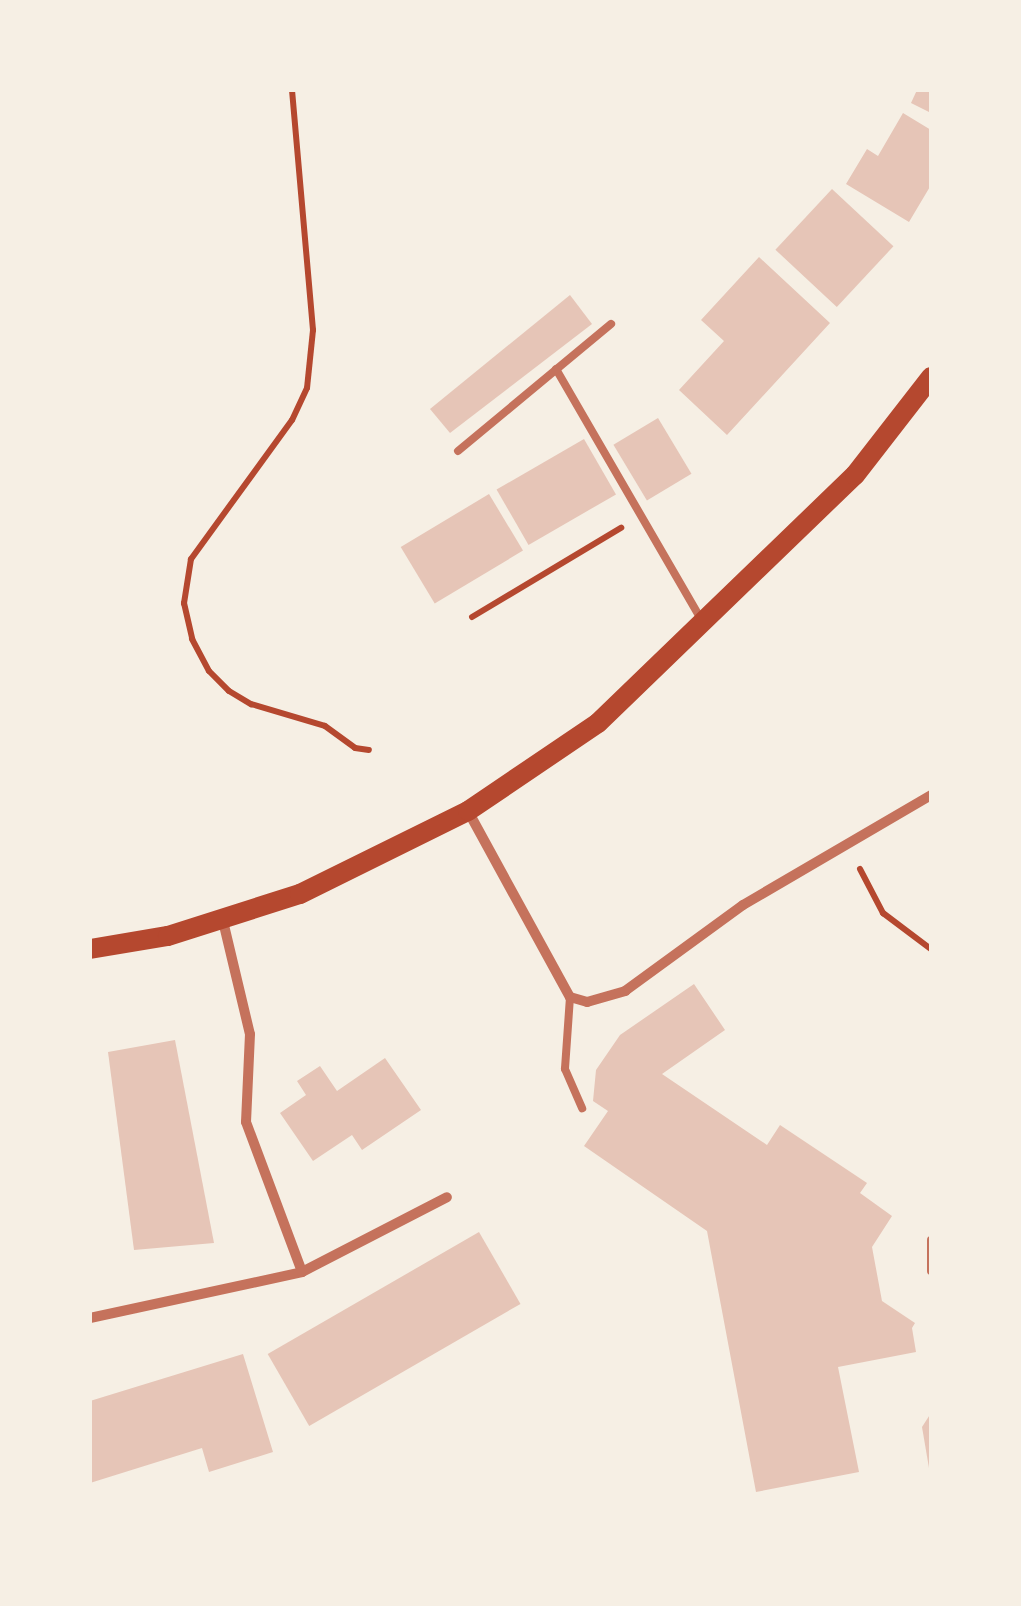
<!DOCTYPE html>
<style>
body{margin:0}
#map{position:relative;width:1021px;height:1606px;overflow:hidden;background:#f6efe4;font-family:"DejaVu Sans",sans-serif}
div>[style]{position:absolute}
.building>*{inset:0;background:#e6c5b7;transform-origin:0 0}
.path>*{height:6px;margin:-3px;padding:0 3px;transform-origin:3px;border-radius:3px;background:#b5482f}
.service>*{height:8px;margin:-4px;padding:0 4px;transform-origin:4px;border-radius:4px;background:#c5725c}
.minor>*{height:10px;margin:-5px;padding:0 5px;transform-origin:5px;border-radius:5px;background:#c5725c}
.secondary>*{height:20px;margin:-10px;padding:0 10px;transform-origin:10px;border-radius:10px;background:#b5482f}
span{translate:-50% -50%;white-space:nowrap;text-align:center;line-height:1.15;-webkit-text-stroke:9px #f6efe4;paint-order:stroke}
.frame{position:absolute;inset:0;border:92px solid #f6efe4;pointer-events:none}
</style>
<div id="map">
<div class="building">
<i style="clip-path:polygon(917px 90px,931px 90px,931px 113px,911px 103px)"></i>
<i style="clip-path:polygon(903px 113px,931px 130px,931px 185px,909px 222px,846px 184px,867px 149px,878px 156px)"></i>
<i style="left:832px;top:189px;width:84px;height:83px;rotate:43deg"></i>
<i style="clip-path:polygon(759px 257px,830px 323px,727px 435px,679px 390px,724px 341px,701px 320px)"></i>
<i style="clip-path:polygon(570px 295px,592px 324px,450px 433px,430px 409px)"></i>
<i style="left:658px;top:418px;width:65px;height:52px;rotate:59deg"></i>
<i style="left:584px;top:439px;width:64px;height:101px;rotate:60deg"></i>
<i style="left:489px;top:494px;width:66px;height:103px;rotate:59deg"></i>
<i style="clip-path:polygon(694px 984px,725px 1030px,662px 1074px,767px 1145px,780px 1125px,867px 1183px,860px 1193px,892px 1216px,872px 1247px,882px 1301px,915px 1323px,912px 1328px,916px 1352px,838px 1367px,859px 1472px,756px 1492px,707px 1231px,584px 1146px,608px 1111px,593px 1101px,596px 1070px,620px 1035px)"></i>
<i style="clip-path:polygon(175px 1040px,214px 1243px,134px 1250px,108px 1052px)"></i>
<i style="clip-path:polygon(385px 1058px,421px 1110px,362px 1150px,352px 1135px,313px 1161px,280px 1113px,306px 1095px,297px 1081px,320px 1066px,337px 1091px)"></i>
<i style="left:479px;top:1232px;width:83px;height:244px;rotate:60deg"></i>
<i style="clip-path:polygon(243px 1354px,273px 1452px,209px 1472px,202px 1448px,90px 1483px,90px 1401px)"></i>
<i style="clip-path:polygon(931px 1413px,931px 1467px,929px 1468px,922px 1427px)"></i>
</div>
<div class="path">
<i style="left:292px;top:90px;width:241px;rotate:85deg"></i>
<i style="left:313px;top:330px;width:58px;rotate:95.9deg"></i>
<i style="left:307px;top:388px;width:35px;rotate:115deg"></i>
<i style="left:292px;top:420px;width:172px;rotate:126deg"></i>
<i style="left:191px;top:559px;width:45px;rotate:99deg"></i>
<i style="left:184px;top:603px;width:37px;rotate:77deg"></i>
<i style="left:192px;top:639px;width:36px;rotate:62deg"></i>
<i style="left:209px;top:671px;width:28px;rotate:45deg"></i>
<i style="left:229px;top:691px;width:26px;rotate:31deg"></i>
<i style="left:251px;top:704px;width:77px;rotate:16.6deg"></i>
<i style="left:325px;top:726px;width:37px;rotate:36deg"></i>
<i style="left:355px;top:748px;width:14px;rotate:8deg"></i>
<i style="left:472px;top:617px;width:174px;rotate:-30.9deg"></i>
<i style="left:860px;top:869px;width:50px;rotate:62.4deg"></i>
<i style="left:883px;top:913px;width:60px;rotate:36.9deg"></i>
</div>
<div class="service">
<i style="left:556px;top:369px;width:291px;rotate:59.9deg"></i>
<i style="left:458px;top:451px;width:199px;rotate:-39.7deg"></i>
<i style="left:570px;top:997px;width:72px;rotate:94deg"></i>
<i style="left:565px;top:1069px;width:43px;rotate:66.4deg"></i>
<i style="left:931px;top:1240px;width:31px;rotate:90deg"></i>
</div>
<div class="minor">
<i style="left:468px;top:811px;width:212px;rotate:61.3deg"></i>
<i style="left:570px;top:997px;width:18px;rotate:16deg"></i>
<i style="left:587px;top:1002px;width:40px;rotate:-16deg"></i>
<i style="left:625px;top:991px;width:146px;rotate:-36.1deg"></i>
<i style="left:743px;top:905px;width:218px;rotate:-30.3deg"></i>
<i style="left:223px;top:921px;width:116px;rotate:76.6deg"></i>
<i style="left:250px;top:1034px;width:88px;rotate:92.6deg"></i>
<i style="left:246px;top:1122px;width:160px;rotate:69.5deg"></i>
<i style="left:90px;top:1318px;width:217px;rotate:-12.2deg"></i>
<i style="left:302px;top:1272px;width:163px;rotate:-27.3deg"></i>
</div>
<div class="secondary">
<i style="left:90px;top:949px;width:79px;rotate:-9.5deg"></i>
<i style="left:168px;top:936px;width:139px;rotate:-17.7deg"></i>
<i style="left:300px;top:894px;width:187px;rotate:-26.3deg"></i>
<i style="left:468px;top:811px;width:157px;rotate:-34.1deg"></i>
<i style="left:598px;top:723px;width:357px;rotate:-44deg"></i>
<i style="left:855px;top:475px;width:124px;rotate:-52.2deg"></i>
</div>
<div class="frame"></div>
</div>
